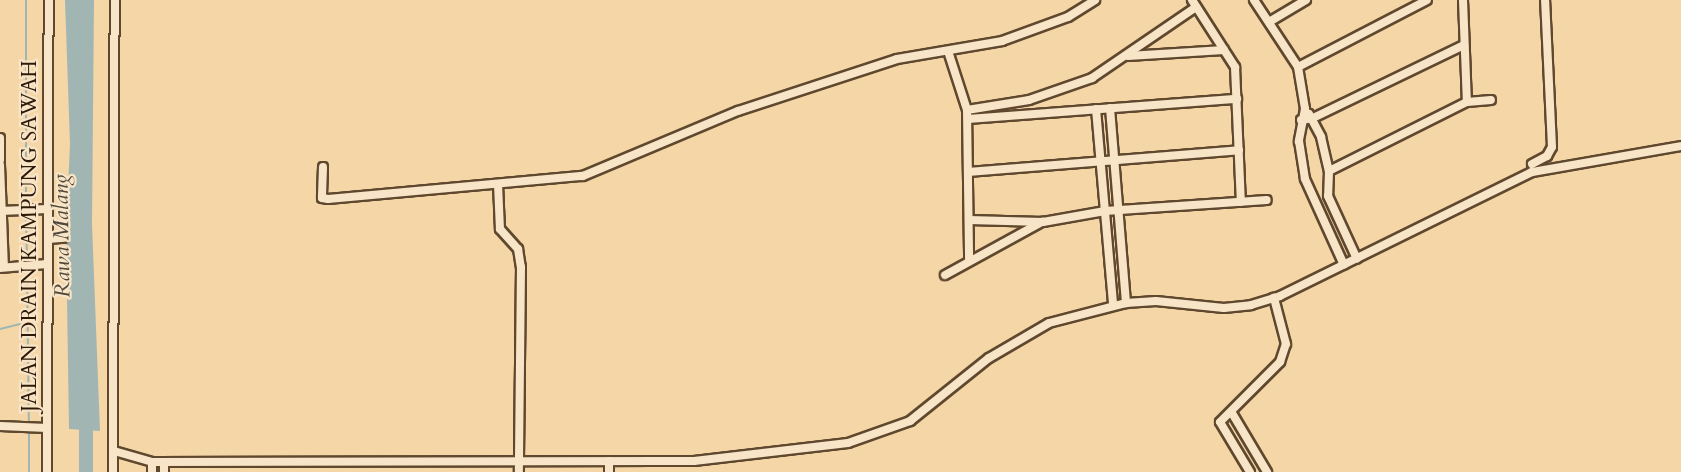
<!DOCTYPE html>
<style>
body{margin:0}
#map{position:relative;width:1681px;height:472px;overflow:hidden;background:#f4d6a7;font-family:Cardo,serif}
div>[style]{position:absolute}
.water>*{inset:0;background:#a1b6b3}
.stream>*{height:2px;margin:-1px;padding:0 1px;transform-origin:1px;border-radius:1px;background:#a1b6b3}
.river>*{height:14px;margin:-7px;padding:0 7px;transform-origin:7px;border-radius:7px;background:#a1b6b3}
.roads{filter:drop-shadow(2px 0 #5f482e) drop-shadow(-2px 0 #5f482e) drop-shadow(0 2px #5f482e) drop-shadow(0 -2px #5f482e)}
.street>*{height:8px;margin:-4px;padding:0 4px;transform-origin:4px;border-radius:4px;background:#f8e4c6}
span{translate:-50% -50%;white-space:nowrap;text-align:center;line-height:1.15;-webkit-text-stroke:4.5px #f8e4c6;paint-order:stroke}
.street-label{font-size:21px;color:#2d1906}
.water-label{font-size:22px;color:#50483a;font-style:italic}
</style>
<div id="map">
<div class="water">
<i style="clip-path:polygon(65px 0,94px 0,92px 224px,100px 431px,69px 429px,66px 233px,70px 144px)"></i>
</div>
<div class="stream">
<i style="left:26px;top:0;width:208px;rotate:90deg"></i>
<i style="left:26px;top:214px;width:48px;rotate:88.8deg"></i>
<i style="left:27px;top:268px;width:156px;rotate:89.3deg"></i>
<i style="left:0;top:329px;width:30px;rotate:-14deg"></i>
<i style="left:29px;top:430px;width:42px;rotate:90deg"></i>
</div>
<div class="river">
<i style="left:86px;top:414px;width:58px;rotate:90deg"></i>
</div>
<div class="roads">
<div class="street">
<i style="left:1192px;top:0;width:80px;rotate:57.3deg"></i>
<i style="left:1235px;top:67px;width:135px;rotate:87.5deg"></i>
<i style="left:1254px;top:0;width:80px;rotate:56.7deg"></i>
<i style="left:1298px;top:67px;width:43px;rotate:80.5deg"></i>
<i style="left:1305px;top:109px;width:33px;rotate:101deg"></i>
<i style="left:1299px;top:141px;width:38px;rotate:81deg"></i>
<i style="left:1305px;top:179px;width:94px;rotate:65.6deg"></i>
<i style="left:1463px;top:0;width:102px;rotate:87.8deg"></i>
<i style="left:1269px;top:22px;width:43px;rotate:-30.7deg"></i>
<i style="left:948px;top:51px;width:62px;rotate:72.1deg"></i>
<i style="left:967px;top:110px;width:149px;rotate:89.2deg"></i>
<i style="left:1128px;top:56px;width:96px;rotate:-3.6deg"></i>
<i style="left:1298px;top:67px;width:145px;rotate:-27.4deg"></i>
<i style="left:1110px;top:108px;width:196px;rotate:85.3deg"></i>
<i style="left:1096px;top:109px;width:196px;rotate:85deg"></i>
<i style="left:967px;top:110px;width:63px;rotate:-9.2deg"></i>
<i style="left:1029px;top:100px;width:67px;rotate:-19.2deg"></i>
<i style="left:1092px;top:78px;width:126px;rotate:-34.3deg"></i>
<i style="left:1309px;top:114px;width:26px;rotate:62deg"></i>
<i style="left:1321px;top:137px;width:35px;rotate:77deg"></i>
<i style="left:1329px;top:171px;width:25px;rotate:92deg"></i>
<i style="left:1328px;top:196px;width:69px;rotate:65.3deg"></i>
<i style="left:968px;top:119px;width:270px;rotate:-4.3deg"></i>
<i style="left:1301px;top:120px;width:12px;rotate:-9deg"></i>
<i style="left:1313px;top:118px;width:168px;rotate:-25.8deg"></i>
<i style="left:0;top:138px;width:22px;rotate:90deg"></i>
<i style="left:1532px;top:164px;width:17px;rotate:-28deg"></i>
<i style="left:1547px;top:156px;width:10px;rotate:-61deg"></i>
<i style="left:1552px;top:147px;width:147px;rotate:-92.7deg"></i>
<i style="left:0;top:165px;width:102px;rotate:87.8deg"></i>
<i style="left:323px;top:167px;width:31px;rotate:92deg"></i>
<i style="left:322px;top:198px;width:6px;rotate:9deg"></i>
<i style="left:328px;top:199px;width:256px;rotate:-5.2deg"></i>
<i style="left:583px;top:176px;width:168px;rotate:-22.8deg"></i>
<i style="left:738px;top:111px;width:167px;rotate:-18.1deg"></i>
<i style="left:897px;top:59px;width:107px;rotate:-9.7deg"></i>
<i style="left:1002px;top:41px;width:70px;rotate:-20deg"></i>
<i style="left:1068px;top:17px;width:32px;rotate:-32deg"></i>
<i style="left:1329px;top:171px;width:154px;rotate:-26.6deg"></i>
<i style="left:1467px;top:102px;width:24px;rotate:-5deg"></i>
<i style="left:968px;top:172px;width:272px;rotate:-4.6deg"></i>
<i style="left:498px;top:184px;width:45px;rotate:87.5deg"></i>
<i style="left:500px;top:229px;width:27px;rotate:48deg"></i>
<i style="left:518px;top:249px;width:18px;rotate:81deg"></i>
<i style="left:521px;top:267px;width:205px;rotate:90.6deg"></i>
<i style="left:0;top:211px;width:48px;rotate:-2.4deg"></i>
<i style="left:969px;top:220px;width:74px;rotate:1.5deg"></i>
<i style="left:1043px;top:222px;width:63px;rotate:-10.1deg"></i>
<i style="left:1105px;top:211px;width:162px;rotate:-3.9deg"></i>
<i style="left:48px;top:239px;width:16px;rotate:-4deg"></i>
<i style="left:0;top:268px;width:47px;rotate:-4.9deg"></i>
<i style="left:945px;top:275px;width:111px;rotate:-28.7deg"></i>
<i style="left:1232px;top:413px;width:69px;rotate:59.3deg"></i>
<i style="left:0;top:426px;width:47px;rotate:2.4deg"></i>
<i style="left:114px;top:451px;width:40px;rotate:16deg"></i>
<i style="left:152px;top:462px;width:542px;rotate:-0.11deg"></i>
<i style="left:694px;top:461px;width:155px;rotate:-6.7deg"></i>
<i style="left:848px;top:443px;width:66px;rotate:-19.5deg"></i>
<i style="left:910px;top:421px;width:101px;rotate:-38.6deg"></i>
<i style="left:989px;top:358px;width:69px;rotate:-30.3deg"></i>
<i style="left:1049px;top:323px;width:80px;rotate:-14.6deg"></i>
<i style="left:1126px;top:303px;width:30px;rotate:-4deg"></i>
<i style="left:1156px;top:301px;width:68px;rotate:5.9deg"></i>
<i style="left:1224px;top:308px;width:27px;rotate:-6deg"></i>
<i style="left:1251px;top:305px;width:30px;rotate:-17deg"></i>
<i style="left:1280px;top:296px;width:281px;rotate:-26.2deg"></i>
<i style="left:1532px;top:172px;width:151px;rotate:-9.9deg"></i>
<i style="left:609px;top:461px;width:11px;rotate:90deg"></i>
<i style="left:152px;top:462px;width:10px;rotate:90deg"></i>
<i style="left:164px;top:462px;width:10px;rotate:90deg"></i>
<i style="left:47px;top:472px;width:472px;rotate:-89.8deg"></i>
<i style="left:113px;top:472px;width:472px;rotate:-89.8deg"></i>
<i style="left:1250px;top:472px;width:58px;rotate:-121deg"></i>
<i style="left:1220px;top:422px;width:85px;rotate:-45deg"></i>
<i style="left:1280px;top:362px;width:19px;rotate:-72deg"></i>
<i style="left:1286px;top:344px;width:48px;rotate:-104.6deg"></i>
</div>
</div>
<div class="street-label">
<span style="left:30px;top:236px;rotate:-90deg">JALAN DRAIN KAMPUNG SAWAH</span>
</div>
<div class="water-label">
<span style="left:62px;top:236px;rotate:-91deg">Rawa Malang</span>
</div>
</div>
